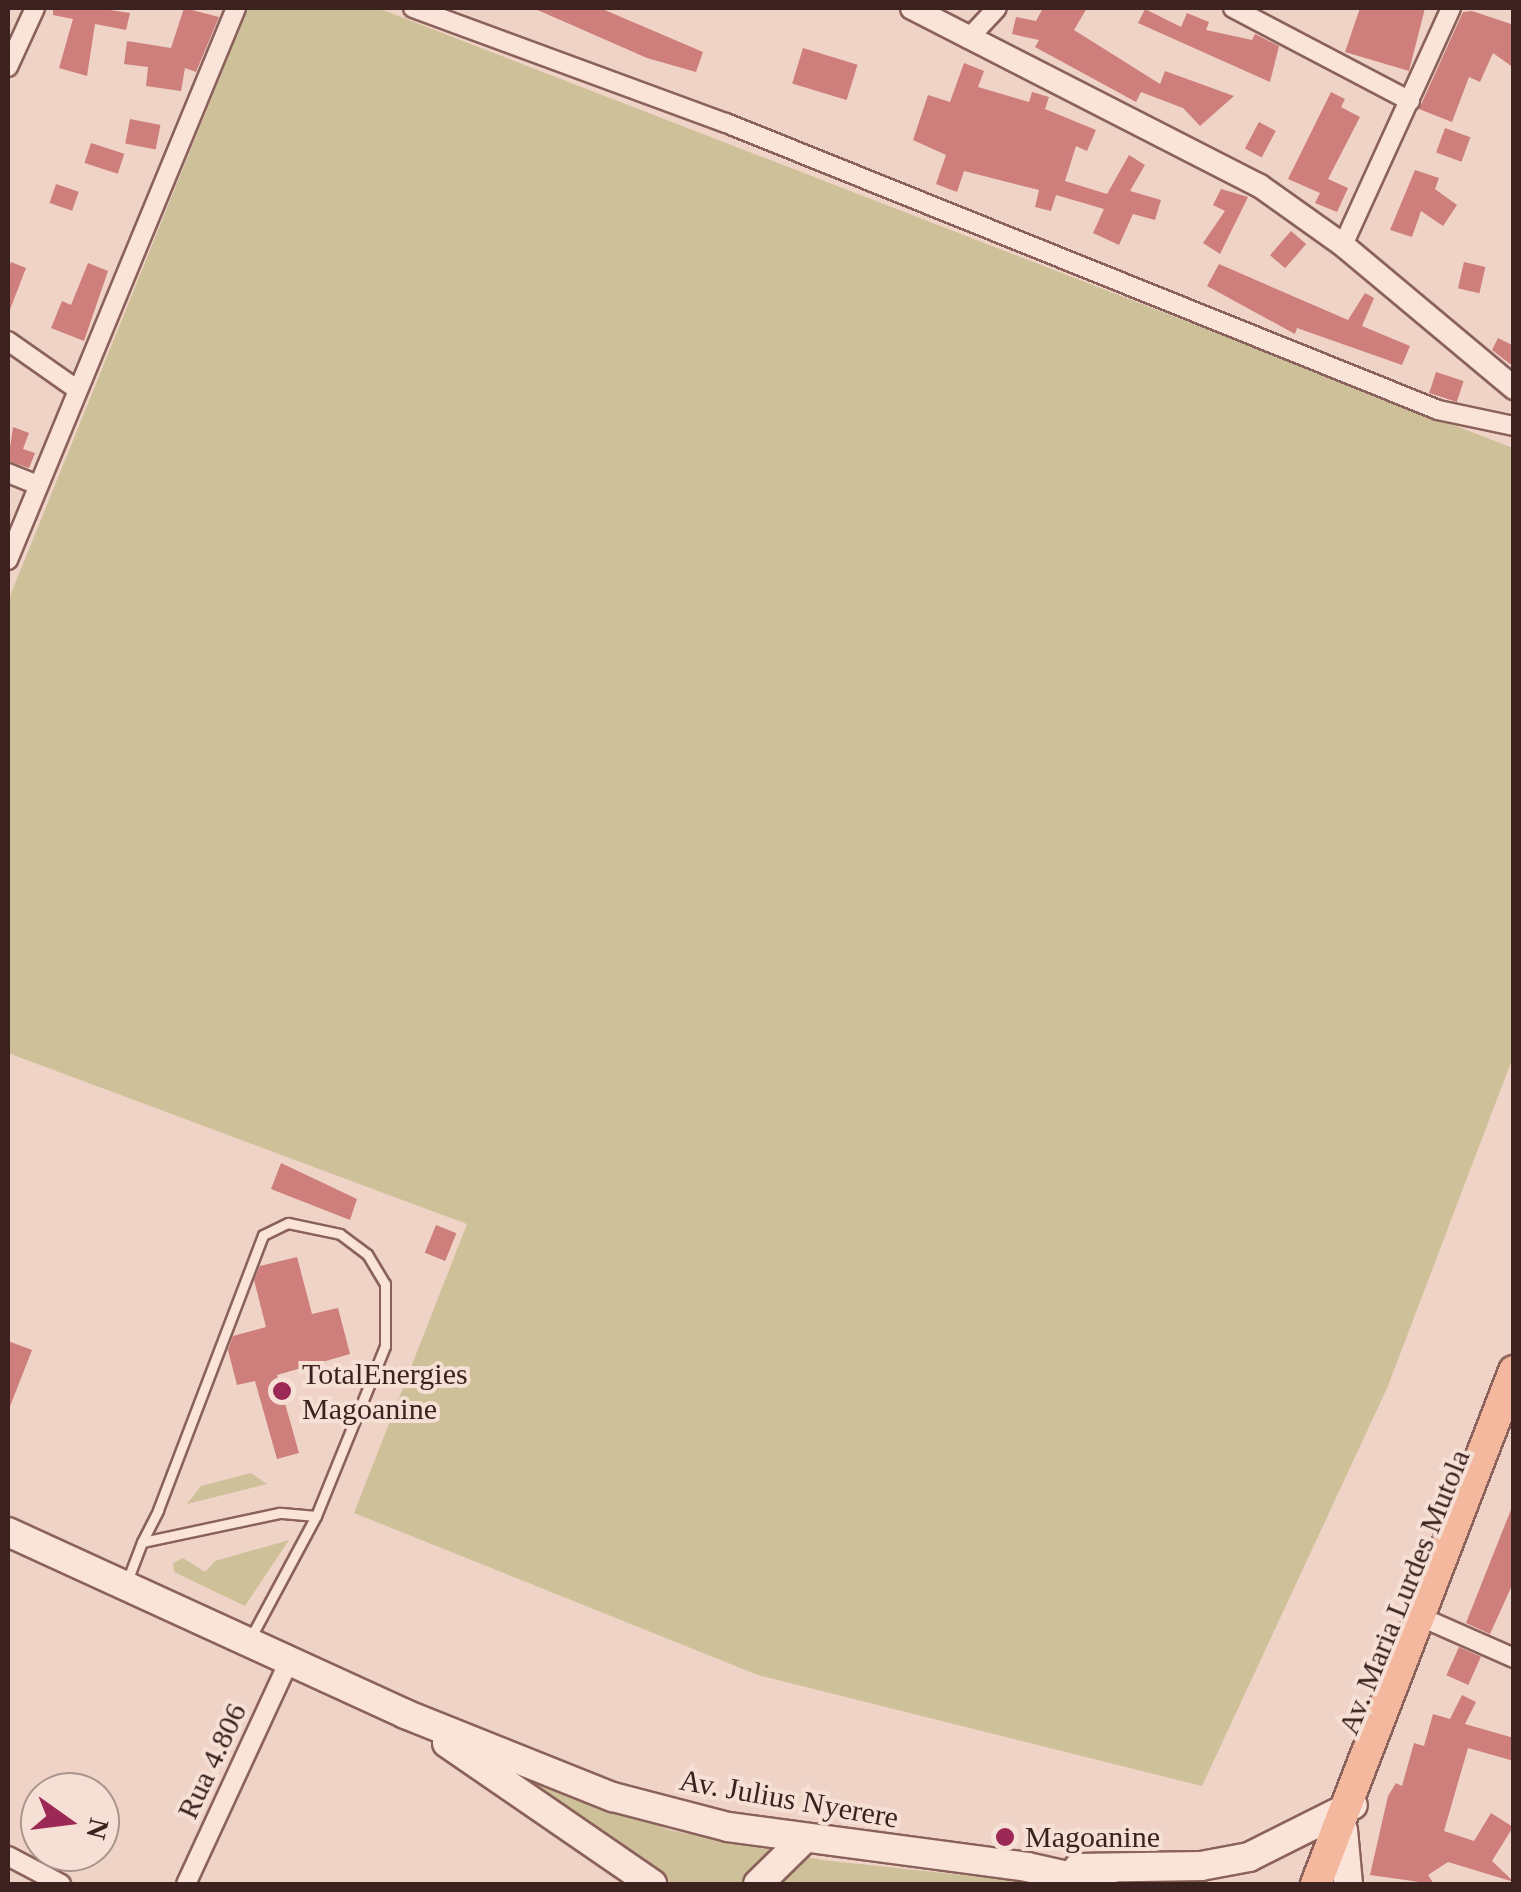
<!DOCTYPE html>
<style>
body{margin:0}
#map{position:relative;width:1521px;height:1892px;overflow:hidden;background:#efd3c6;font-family:"Times New Roman",serif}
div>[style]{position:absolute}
.green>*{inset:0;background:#cec099}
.building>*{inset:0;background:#ce7e7b;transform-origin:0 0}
.roads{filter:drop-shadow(2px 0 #8b625b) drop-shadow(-2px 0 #8b625b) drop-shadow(0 2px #8b625b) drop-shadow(0 -2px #8b625b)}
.service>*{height:9px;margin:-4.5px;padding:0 4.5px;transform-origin:4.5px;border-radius:4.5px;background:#fae4d9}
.minor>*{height:18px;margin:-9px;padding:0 9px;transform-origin:9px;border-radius:9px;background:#fae4d9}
.tertiary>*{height:22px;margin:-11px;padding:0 11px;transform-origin:11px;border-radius:11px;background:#fae4d9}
.secondary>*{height:28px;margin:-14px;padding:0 14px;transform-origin:14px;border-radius:14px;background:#fae4d9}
.primary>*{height:30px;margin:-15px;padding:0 15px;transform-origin:15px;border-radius:15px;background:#f3b89d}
.dots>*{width:28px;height:28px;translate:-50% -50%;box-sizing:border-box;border:5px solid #f6e0d5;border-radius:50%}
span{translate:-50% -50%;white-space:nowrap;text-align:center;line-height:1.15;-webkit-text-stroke:8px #f6e0d5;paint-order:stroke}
.poi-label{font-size:30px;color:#3b221f}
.left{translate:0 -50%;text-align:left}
.street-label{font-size:30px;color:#3b221f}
.frame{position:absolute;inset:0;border:10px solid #3b221f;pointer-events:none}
.north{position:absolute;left:20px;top:1772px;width:100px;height:100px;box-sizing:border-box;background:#f6e0d5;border:2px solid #ab948c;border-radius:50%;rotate:104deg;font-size:28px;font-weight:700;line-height:40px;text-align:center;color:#3b221f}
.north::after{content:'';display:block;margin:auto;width:35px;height:45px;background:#9c2955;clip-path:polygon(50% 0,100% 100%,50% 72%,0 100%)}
</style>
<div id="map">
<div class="green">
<i style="clip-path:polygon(248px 8px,378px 8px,1513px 448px,1513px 1057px,1388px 1386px,1202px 1786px,758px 1675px,354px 1513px,467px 1224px,8px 1053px,8px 601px)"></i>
<i style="clip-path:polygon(251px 1473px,267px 1484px,187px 1504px,201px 1486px)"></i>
<i style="clip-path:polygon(289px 1540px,245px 1606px,174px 1572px,173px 1563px,183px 1558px,205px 1572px,215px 1561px)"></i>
<i style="clip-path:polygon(405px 1714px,669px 1830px,822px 1860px,1045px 1884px,667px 1884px,601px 1835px)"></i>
</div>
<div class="building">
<i style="clip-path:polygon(53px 8px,97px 8px,130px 13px,126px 30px,95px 24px,87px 76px,59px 68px,73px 19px,53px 15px)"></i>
<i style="clip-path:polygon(184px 8px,219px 17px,196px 72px,185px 68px,181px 91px,146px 86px,148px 67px,124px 64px,127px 41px,171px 48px)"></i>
<i style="clip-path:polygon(533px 8px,600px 8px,703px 52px,696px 72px,647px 58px)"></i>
<i style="clip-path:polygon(1043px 8px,1087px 8px,1074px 30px,1160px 84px,1165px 71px,1234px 96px,1200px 126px,1183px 108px,1141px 92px,1136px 102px,1035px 47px,1039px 40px,1012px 34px,1016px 17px,1036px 21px)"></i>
<i style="clip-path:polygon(1360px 8px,1425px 8px,1409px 71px,1345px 52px)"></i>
<i style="clip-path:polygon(1145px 9px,1181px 27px,1187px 13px,1209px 22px,1206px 30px,1252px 40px,1255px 34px,1279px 46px,1270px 82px,1138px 23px)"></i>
<i style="clip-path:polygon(1472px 11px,1514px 25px,1514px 68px,1493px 53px,1480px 82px,1469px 77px,1452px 122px,1419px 109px,1463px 12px)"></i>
<i style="left:803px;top:48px;width:57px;height:37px;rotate:17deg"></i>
<i style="clip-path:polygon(964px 63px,984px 71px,978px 87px,1029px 102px,1032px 92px,1049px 97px,1045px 109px,1096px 130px,1087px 151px,1076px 146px,1065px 181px,1107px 194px,1129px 155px,1145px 165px,1130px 191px,1161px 200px,1155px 220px,1133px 214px,1119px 245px,1093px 233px,1104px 209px,1056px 195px,1051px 211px,1035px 207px,1039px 190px,964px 171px,957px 192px,936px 184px,946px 155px,913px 140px,928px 95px,950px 102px)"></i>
<i style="clip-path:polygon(1331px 92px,1345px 99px,1341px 107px,1360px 117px,1328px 179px,1348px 188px,1337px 212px,1315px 203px,1320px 193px,1288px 179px)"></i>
<i style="left:130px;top:119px;width:31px;height:25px;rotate:11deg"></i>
<i style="left:1259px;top:122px;width:19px;height:30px;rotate:28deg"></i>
<i style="left:1445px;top:128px;width:27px;height:26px;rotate:20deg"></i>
<i style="left:91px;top:143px;width:35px;height:21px;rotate:18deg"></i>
<i style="clip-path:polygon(1415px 170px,1439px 178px,1435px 189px,1457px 205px,1443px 226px,1421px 211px,1412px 237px,1390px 230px)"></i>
<i style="left:56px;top:184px;width:24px;height:20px;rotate:19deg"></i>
<i style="clip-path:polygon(1221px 189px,1248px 197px,1220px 254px,1203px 243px,1225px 211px,1213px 205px)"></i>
<i style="left:1291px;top:231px;width:20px;height:32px;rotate:41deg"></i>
<i style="clip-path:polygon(11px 262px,26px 268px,9px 312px,8px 272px)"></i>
<i style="left:1464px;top:262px;width:22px;height:27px;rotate:13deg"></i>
<i style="clip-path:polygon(88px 263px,108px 271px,84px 341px,51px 328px,62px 301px,71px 305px)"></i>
<i style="clip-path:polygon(1219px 264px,1348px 320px,1365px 293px,1374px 298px,1362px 326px,1410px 346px,1402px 365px,1297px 328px,1295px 334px,1207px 286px)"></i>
<i style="clip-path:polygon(1498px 338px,1514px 346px,1514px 367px,1492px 350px)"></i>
<i style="left:1436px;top:372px;width:29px;height:22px;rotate:18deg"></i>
<i style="clip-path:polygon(13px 427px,29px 433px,23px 449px,35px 453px,29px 468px,8px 461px)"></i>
<i style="clip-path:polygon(281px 1163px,357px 1199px,350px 1220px,271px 1189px)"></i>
<i style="left:436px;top:1225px;width:22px;height:30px;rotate:22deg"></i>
<i style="clip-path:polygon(297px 1257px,312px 1314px,338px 1308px,350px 1354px,277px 1375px,299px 1453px,277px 1459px,255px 1381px,237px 1385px,228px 1350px,233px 1336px,266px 1327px,254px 1280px,260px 1266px)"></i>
<i style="clip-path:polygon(8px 1341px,32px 1350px,9px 1409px,8px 1409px)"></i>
<i style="clip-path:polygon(1514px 1502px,1514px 1581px,1490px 1634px,1466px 1623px)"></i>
<i style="left:1459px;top:1647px;width:24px;height:31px;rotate:24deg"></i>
<i style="clip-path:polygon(1462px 1695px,1476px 1702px,1465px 1724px,1514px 1738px,1514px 1761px,1468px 1748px,1444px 1831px,1474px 1841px,1491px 1813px,1513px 1827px,1492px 1861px,1514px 1882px,1448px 1862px,1428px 1875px,1434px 1884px,1370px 1875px,1388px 1796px,1396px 1783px,1402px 1786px,1414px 1743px,1424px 1746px,1433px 1714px,1450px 1719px)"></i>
</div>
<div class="roads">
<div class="service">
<i style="left:126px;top:1584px;width:45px;rotate:-69.1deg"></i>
<i style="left:142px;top:1542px;width:36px;rotate:-63deg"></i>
<i style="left:158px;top:1510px;width:294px;rotate:-69.1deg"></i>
<i style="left:263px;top:1235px;width:28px;rotate:-26deg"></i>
<i style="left:288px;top:1223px;width:53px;rotate:11.9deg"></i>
<i style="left:340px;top:1234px;width:34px;rotate:37deg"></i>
<i style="left:367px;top:1254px;width:35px;rotate:59deg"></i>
<i style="left:385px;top:1284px;width:62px;rotate:90deg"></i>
<i style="left:385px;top:1346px;width:183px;rotate:112.1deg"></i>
<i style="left:316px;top:1516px;width:37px;rotate:-175deg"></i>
<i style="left:279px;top:1513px;width:140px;rotate:168deg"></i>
<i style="left:251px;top:1637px;width:137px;rotate:-61.8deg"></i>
</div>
<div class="minor">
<i style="left:413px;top:8px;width:333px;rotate:20.2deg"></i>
<i style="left:726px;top:123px;width:768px;rotate:21.95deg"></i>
<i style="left:1438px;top:410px;width:78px;rotate:11.9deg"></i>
<i style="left:1233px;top:8px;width:200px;rotate:27.7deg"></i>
<i style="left:968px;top:39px;width:42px;rotate:-46.9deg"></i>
<i style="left:8px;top:67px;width:65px;rotate:-65.4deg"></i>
<i style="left:1343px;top:245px;width:260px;rotate:-65.5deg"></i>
<i style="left:8px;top:341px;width:85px;rotate:35deg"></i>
<i style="left:8px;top:473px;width:31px;rotate:22deg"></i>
<i style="left:8px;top:560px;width:597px;rotate:-67.56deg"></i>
<i style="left:1430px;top:1621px;width:92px;rotate:23.8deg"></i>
<i style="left:8px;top:1856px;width:60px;rotate:27.8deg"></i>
<i style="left:186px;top:1884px;width:246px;rotate:-65.2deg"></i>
</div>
<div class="tertiary">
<i style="left:912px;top:8px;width:391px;rotate:27.1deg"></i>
<i style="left:1260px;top:186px;width:102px;rotate:35.4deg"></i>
<i style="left:1343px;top:245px;width:223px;rotate:39.9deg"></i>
</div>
<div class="secondary">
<i style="left:8px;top:1532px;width:437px;rotate:24.6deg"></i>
<i style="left:405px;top:1714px;width:224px;rotate:21.8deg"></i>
<i style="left:613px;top:1797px;width:119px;rotate:14.6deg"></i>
<i style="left:728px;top:1827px;width:302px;rotate:7.6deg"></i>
<i style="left:1027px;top:1867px;width:78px;rotate:12.6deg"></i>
<i style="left:447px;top:1743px;width:249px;rotate:34.5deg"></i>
<i style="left:1343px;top:1830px;width:54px;rotate:84.7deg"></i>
<i style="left:1078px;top:1868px;width:123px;rotate:-0.9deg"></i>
<i style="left:1201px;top:1866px;width:49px;rotate:-10.6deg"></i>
<i style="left:1249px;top:1857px;width:116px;rotate:-26.6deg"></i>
<i style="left:758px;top:1884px;width:64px;rotate:-44.4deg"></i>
</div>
<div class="primary">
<i style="left:1316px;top:1884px;width:550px;rotate:-68.9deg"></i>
</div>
</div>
<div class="dots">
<i style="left:282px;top:1391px;background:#9c2955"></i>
<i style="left:1005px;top:1837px;background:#9c2955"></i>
</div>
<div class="poi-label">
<span class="left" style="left:302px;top:1391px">TotalEnergies<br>Magoanine</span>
<span class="left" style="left:1025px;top:1837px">Magoanine</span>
</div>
<div class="street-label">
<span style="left:1404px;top:1592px;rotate:-68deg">Av. Maria Lurdes Mutola</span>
<span style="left:212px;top:1761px;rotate:-65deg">Rua 4.806</span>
<span style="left:789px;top:1799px;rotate:10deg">Av. Julius Nyerere</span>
</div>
<div class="frame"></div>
<div class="north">N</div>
</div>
